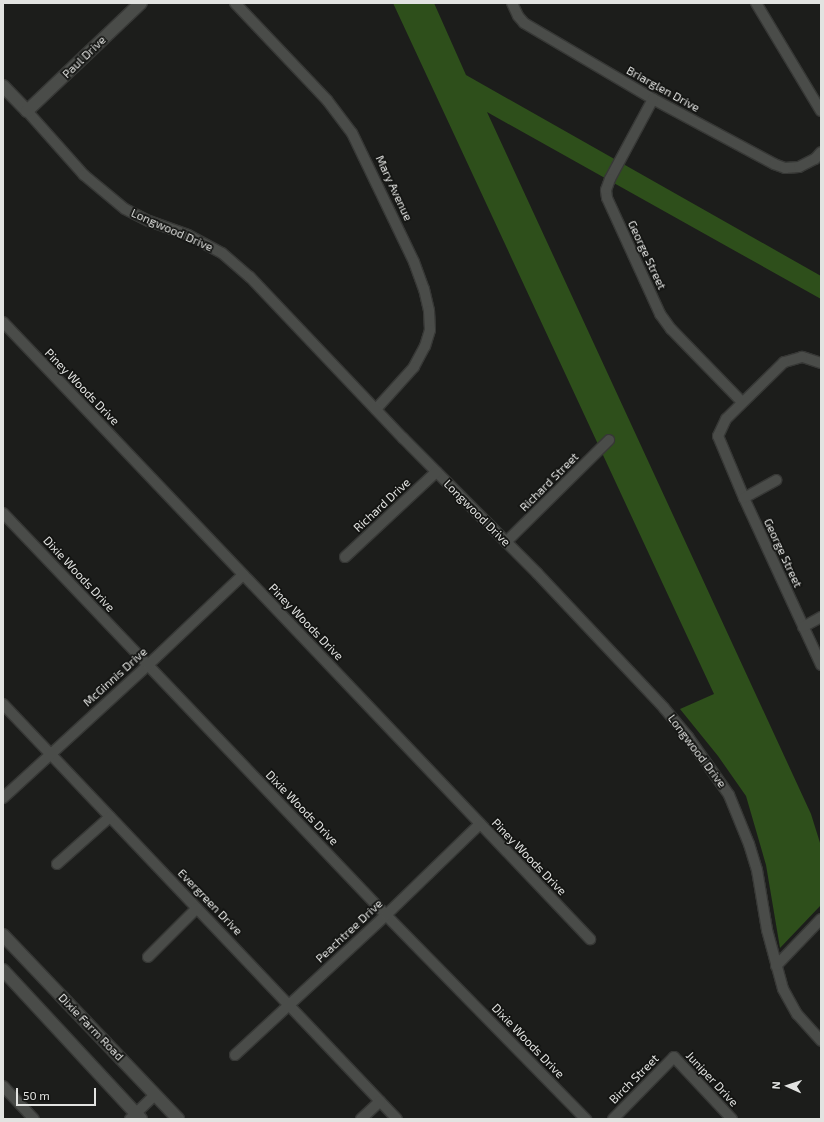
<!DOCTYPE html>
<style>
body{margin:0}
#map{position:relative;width:824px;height:1122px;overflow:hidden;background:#1c1d1b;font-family:"Exo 2",sans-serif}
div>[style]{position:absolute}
.green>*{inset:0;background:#2e4f1b}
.roads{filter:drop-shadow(1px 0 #373836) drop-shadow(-1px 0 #373836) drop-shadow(0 1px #373836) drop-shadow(0 -1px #373836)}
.street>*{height:10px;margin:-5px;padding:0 5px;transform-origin:5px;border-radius:5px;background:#4a4c49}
.secondary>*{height:12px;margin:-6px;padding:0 6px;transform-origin:6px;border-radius:6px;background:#4a4c49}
span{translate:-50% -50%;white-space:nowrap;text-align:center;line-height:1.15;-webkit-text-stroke:3.5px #131412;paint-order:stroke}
.street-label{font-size:12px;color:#e2e3e1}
.frame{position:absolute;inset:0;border:4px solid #e2e3e1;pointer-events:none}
.north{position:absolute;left:768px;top:1066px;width:40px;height:40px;-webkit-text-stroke:3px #131412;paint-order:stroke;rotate:273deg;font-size:11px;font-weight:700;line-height:16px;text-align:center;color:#e2e3e1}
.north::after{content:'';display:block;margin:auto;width:14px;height:18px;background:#e2e3e1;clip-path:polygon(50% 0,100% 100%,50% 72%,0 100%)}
.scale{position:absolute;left:16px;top:1088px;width:80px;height:18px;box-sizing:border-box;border:2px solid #e2e3e1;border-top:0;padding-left:5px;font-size:12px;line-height:14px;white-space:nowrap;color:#e2e3e1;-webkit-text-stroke:3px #131412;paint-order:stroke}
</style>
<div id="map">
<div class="green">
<i style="clip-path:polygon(393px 3px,434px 3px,466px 75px,821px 276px,821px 299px,487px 112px,811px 814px,821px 846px,821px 905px,780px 948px,766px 865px,746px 796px,718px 756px,680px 709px,714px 694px)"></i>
</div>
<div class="roads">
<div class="street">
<i style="left:235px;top:3px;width:134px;rotate:46.5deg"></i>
<i style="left:327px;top:100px;width:41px;rotate:52.9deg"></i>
<i style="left:352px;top:133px;width:143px;rotate:64.3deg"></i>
<i style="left:414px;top:262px;width:29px;rotate:70deg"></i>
<i style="left:424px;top:289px;width:23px;rotate:77deg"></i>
<i style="left:429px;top:311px;width:19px;rotate:87deg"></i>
<i style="left:430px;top:330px;width:17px;rotate:107deg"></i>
<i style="left:425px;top:346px;width:24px;rotate:118deg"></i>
<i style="left:414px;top:367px;width:57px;rotate:132.1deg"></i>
<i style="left:512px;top:3px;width:14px;rotate:65deg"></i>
<i style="left:518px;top:16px;width:9px;rotate:49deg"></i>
<i style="left:524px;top:23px;width:150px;rotate:30.5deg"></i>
<i style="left:653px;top:99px;width:137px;rotate:28.2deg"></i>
<i style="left:774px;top:164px;width:12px;rotate:20deg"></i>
<i style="left:785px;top:168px;width:14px;rotate:-4deg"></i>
<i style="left:799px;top:167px;width:18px;rotate:-27deg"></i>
<i style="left:815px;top:159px;width:9px;rotate:-49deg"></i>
<i style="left:756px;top:3px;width:126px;rotate:59deg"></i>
<i style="left:653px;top:99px;width:91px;rotate:118.3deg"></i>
<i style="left:610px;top:179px;width:12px;rotate:110deg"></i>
<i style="left:606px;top:190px;width:8px;rotate:83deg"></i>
<i style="left:607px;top:198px;width:128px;rotate:65.4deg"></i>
<i style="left:660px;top:314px;width:19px;rotate:54deg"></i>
<i style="left:671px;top:329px;width:102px;rotate:45.8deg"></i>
<i style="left:27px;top:111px;width:86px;rotate:48.3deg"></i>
<i style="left:84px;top:175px;width:53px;rotate:39.7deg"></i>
<i style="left:125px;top:209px;width:27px;rotate:27deg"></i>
<i style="left:149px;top:221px;width:41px;rotate:19.7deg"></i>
<i style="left:188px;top:235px;width:38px;rotate:28deg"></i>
<i style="left:222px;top:253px;width:37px;rotate:41deg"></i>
<i style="left:250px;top:277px;width:222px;rotate:46.5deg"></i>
<i style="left:403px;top:438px;width:190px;rotate:45.2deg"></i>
<i style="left:537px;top:573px;width:185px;rotate:46.7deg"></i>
<i style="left:664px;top:708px;width:38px;rotate:50deg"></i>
<i style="left:688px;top:737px;width:71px;rotate:54.7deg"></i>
<i style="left:729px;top:795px;width:53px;rotate:67.8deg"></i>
<i style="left:749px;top:844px;width:27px;rotate:73deg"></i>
<i style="left:757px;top:870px;width:61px;rotate:80.5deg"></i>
<i style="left:767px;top:930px;width:61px;rotate:74.8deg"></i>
<i style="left:783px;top:989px;width:29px;rotate:61deg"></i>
<i style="left:797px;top:1014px;width:36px;rotate:48deg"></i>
<i style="left:3px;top:322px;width:852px;rotate:46.43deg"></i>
<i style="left:821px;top:363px;width:20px;rotate:-162deg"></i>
<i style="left:802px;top:357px;width:19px;rotate:164deg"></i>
<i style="left:784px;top:362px;width:81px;rotate:135.5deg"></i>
<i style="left:726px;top:419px;width:19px;rotate:115deg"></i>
<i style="left:718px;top:436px;width:67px;rotate:67.2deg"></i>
<i style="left:744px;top:498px;width:184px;rotate:65.2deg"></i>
<i style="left:744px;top:498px;width:37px;rotate:-29deg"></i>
<i style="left:3px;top:513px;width:555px;rotate:46.39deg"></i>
<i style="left:386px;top:915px;width:286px;rotate:45.6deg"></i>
<i style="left:506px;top:542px;width:145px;rotate:-44.7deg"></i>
<i style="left:345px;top:557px;width:125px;rotate:-43deg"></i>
<i style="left:803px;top:627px;width:21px;rotate:-29deg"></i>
<i style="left:3px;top:704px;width:572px;rotate:46.49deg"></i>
<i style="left:3px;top:798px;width:197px;rotate:-42.5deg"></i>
<i style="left:148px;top:665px;width:131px;rotate:-43.5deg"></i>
<i style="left:57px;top:864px;width:71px;rotate:-41.6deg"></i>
<i style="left:148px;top:957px;width:69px;rotate:-45deg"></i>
<i style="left:776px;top:966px;width:65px;rotate:-46.2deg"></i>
<i style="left:235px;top:1055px;width:206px;rotate:-42.8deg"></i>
<i style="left:386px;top:915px;width:131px;rotate:-44.1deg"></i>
<i style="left:3px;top:1086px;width:45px;rotate:46.8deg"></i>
<i style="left:130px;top:1119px;width:35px;rotate:-44deg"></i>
<i style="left:361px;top:1119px;width:26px;rotate:-43deg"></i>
<i style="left:613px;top:1119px;width:87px;rotate:-45.5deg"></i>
<i style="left:674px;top:1057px;width:85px;rotate:46.9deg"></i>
</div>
<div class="secondary">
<i style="left:3px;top:86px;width:35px;rotate:46deg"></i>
<i style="left:27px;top:111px;width:157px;rotate:-43.5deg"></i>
<i style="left:3px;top:935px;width:254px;rotate:46.4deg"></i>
<i style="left:3px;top:970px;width:203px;rotate:47.2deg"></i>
</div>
</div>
<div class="street-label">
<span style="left:84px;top:57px;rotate:-44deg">Paul Drive</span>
<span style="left:663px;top:89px;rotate:29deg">Briarglen Drive</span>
<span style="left:394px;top:188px;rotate:65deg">Mary Avenue</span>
<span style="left:172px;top:230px;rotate:24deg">Longwood Drive</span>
<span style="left:647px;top:255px;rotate:65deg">George Street</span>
<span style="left:82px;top:387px;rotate:46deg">Piney Woods Drive</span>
<span style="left:549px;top:482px;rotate:-45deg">Richard Street</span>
<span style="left:382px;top:505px;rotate:-43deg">Richard Drive</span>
<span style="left:477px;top:513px;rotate:45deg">Longwood Drive</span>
<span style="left:783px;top:553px;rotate:65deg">George Street</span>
<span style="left:79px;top:574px;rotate:47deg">Dixie Woods Drive</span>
<span style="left:306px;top:622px;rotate:46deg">Piney Woods Drive</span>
<span style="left:115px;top:677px;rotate:-42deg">McGinnis Drive</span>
<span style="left:697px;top:751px;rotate:53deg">Longwood Drive</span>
<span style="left:302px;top:808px;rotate:46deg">Dixie Woods Drive</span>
<span style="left:529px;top:857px;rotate:46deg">Piney Woods Drive</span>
<span style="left:210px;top:902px;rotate:46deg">Evergreen Drive</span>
<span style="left:349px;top:931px;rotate:-43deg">Peachtree Drive</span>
<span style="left:91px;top:1027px;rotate:46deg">Dixie Farm Road</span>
<span style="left:528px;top:1041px;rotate:46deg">Dixie Woods Drive</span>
<span style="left:634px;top:1079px;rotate:-45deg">Birch Street</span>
<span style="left:712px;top:1079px;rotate:47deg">Juniper Drive</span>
</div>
<div class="frame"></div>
<div class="north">N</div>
<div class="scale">50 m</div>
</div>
